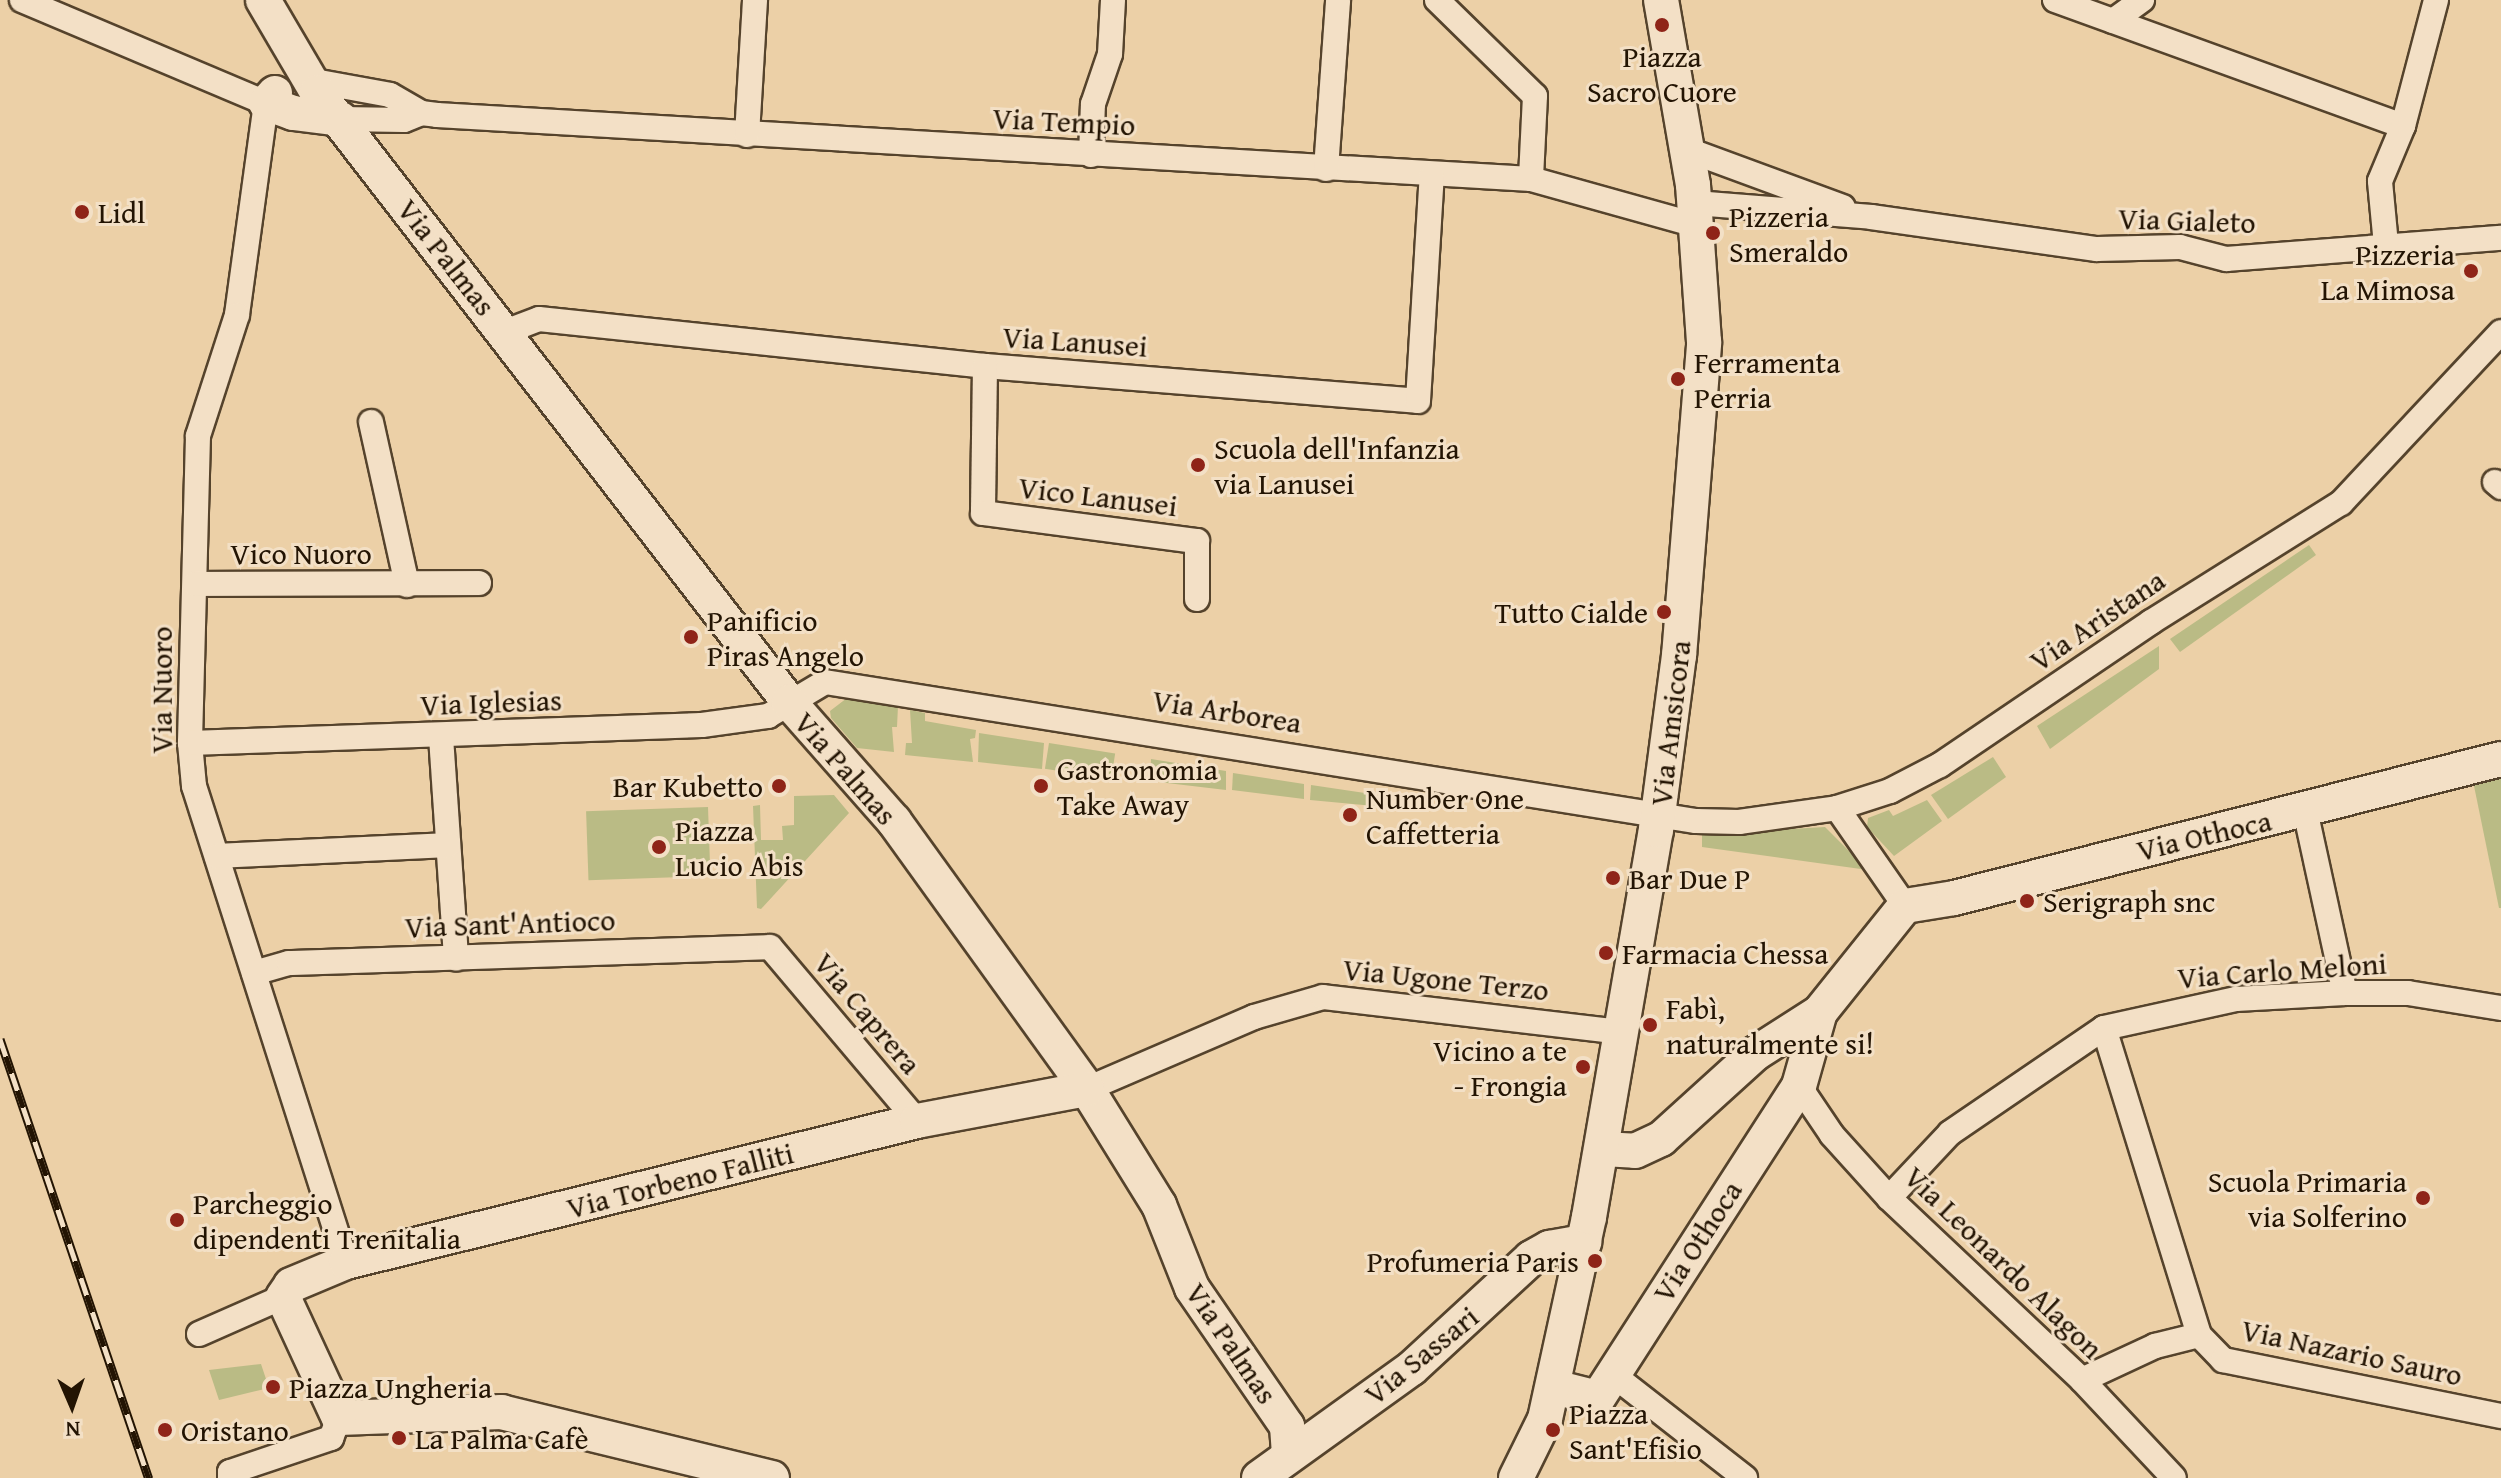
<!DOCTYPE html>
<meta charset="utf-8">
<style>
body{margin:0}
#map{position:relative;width:2501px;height:1478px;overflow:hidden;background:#ecd0a7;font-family:"Gentium Book Plus",serif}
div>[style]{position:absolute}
.green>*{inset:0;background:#babb85;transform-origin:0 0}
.roads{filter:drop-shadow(2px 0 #55432c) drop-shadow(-2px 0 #55432c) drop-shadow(0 2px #55432c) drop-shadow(0 -2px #55432c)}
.street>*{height:24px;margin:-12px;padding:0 12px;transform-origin:12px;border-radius:12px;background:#f3e0c6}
.secondary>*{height:34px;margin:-17px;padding:0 17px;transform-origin:17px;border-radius:17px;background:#f3e0c6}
.rail>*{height:9px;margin-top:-4.5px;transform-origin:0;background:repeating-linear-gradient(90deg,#f3e0c6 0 18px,#231403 0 36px);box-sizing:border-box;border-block:2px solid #231403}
.dots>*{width:22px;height:22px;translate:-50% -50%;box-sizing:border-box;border:4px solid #f3e0c6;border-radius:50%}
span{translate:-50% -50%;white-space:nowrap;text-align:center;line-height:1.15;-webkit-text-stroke:6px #f3e0c6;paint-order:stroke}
.poi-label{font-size:30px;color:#231403}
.left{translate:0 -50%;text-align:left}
.right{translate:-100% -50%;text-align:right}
.street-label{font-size:30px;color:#231403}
.north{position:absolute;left:32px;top:1366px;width:80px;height:80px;-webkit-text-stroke:6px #f3e0c6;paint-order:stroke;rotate:178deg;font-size:22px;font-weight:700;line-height:32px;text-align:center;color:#231403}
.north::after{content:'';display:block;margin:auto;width:28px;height:36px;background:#231403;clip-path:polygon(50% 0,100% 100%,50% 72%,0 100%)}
</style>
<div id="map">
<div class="green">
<i style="clip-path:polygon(2309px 545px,2316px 555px,2180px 652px,2170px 639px)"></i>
<i style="clip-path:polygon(2159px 646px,2159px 669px,2050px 749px,2037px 726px)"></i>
<i style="clip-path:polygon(847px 698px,898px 706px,897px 727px,892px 727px,894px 752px,857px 748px,831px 718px,830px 711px)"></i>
<i style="clip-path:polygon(910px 710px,925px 713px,925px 721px,976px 730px,975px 738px,970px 739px,973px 762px,905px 755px,906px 743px,912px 743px)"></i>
<i style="clip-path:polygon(979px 733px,1044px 743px,1042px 769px,978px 762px)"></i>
<i style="left:1049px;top:743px;width:67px;height:26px;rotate:9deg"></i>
<i style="clip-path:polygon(1993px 757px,2006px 777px,1948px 819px,1931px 795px)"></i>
<i style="clip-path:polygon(1151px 759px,1226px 771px,1226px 790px,1150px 781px)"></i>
<i style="clip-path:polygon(1233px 773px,1304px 784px,1304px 799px,1232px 790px)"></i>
<i style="clip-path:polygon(2501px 775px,2501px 908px,2499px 908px,2473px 781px)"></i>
<i style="clip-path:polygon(1311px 785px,1385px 796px,1385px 807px,1310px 800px)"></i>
<i style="clip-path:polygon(834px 795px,849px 813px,761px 909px,757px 908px,753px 806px,760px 805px,761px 840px,783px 840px,782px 826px,794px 825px,794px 796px)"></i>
<i style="clip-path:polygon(1927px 800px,1942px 821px,1894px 856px,1867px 827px,1868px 818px,1889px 810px,1893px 816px)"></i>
<i style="left:708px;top:807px;width:69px;height:122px;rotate:88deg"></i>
<i style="clip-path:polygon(1825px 827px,1868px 870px,1702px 847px,1702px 834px)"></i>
<i style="clip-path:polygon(261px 1364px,269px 1388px,219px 1400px,209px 1370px)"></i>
</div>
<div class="roads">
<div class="street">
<i style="left:22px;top:0;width:265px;rotate:22.9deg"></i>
<i style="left:266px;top:103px;width:214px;rotate:97.8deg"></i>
<i style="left:237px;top:315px;width:127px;rotate:107.9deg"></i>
<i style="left:198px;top:436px;width:307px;rotate:91.5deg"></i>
<i style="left:190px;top:743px;width:43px;rotate:84.7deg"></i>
<i style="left:194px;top:786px;width:500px;rotate:72.3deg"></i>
<i style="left:1437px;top:0;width:137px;rotate:44.4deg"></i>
<i style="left:1535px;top:96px;width:83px;rotate:92.8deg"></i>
<i style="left:2055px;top:0;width:370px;rotate:19.9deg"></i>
<i style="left:2113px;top:21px;width:36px;rotate:-36deg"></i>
<i style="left:314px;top:81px;width:77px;rotate:10.4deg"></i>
<i style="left:390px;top:95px;width:36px;rotate:30deg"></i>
<i style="left:421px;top:113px;width:16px;rotate:7deg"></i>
<i style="left:437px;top:115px;width:1096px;rotate:3.35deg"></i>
<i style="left:1531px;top:179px;width:171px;rotate:15.6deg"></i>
<i style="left:341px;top:119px;width:63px;rotate:0.9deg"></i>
<i style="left:404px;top:120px;width:18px;rotate:-22deg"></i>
<i style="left:747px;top:135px;width:135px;rotate:-86.6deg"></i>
<i style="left:1688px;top:150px;width:165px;rotate:20.2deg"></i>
<i style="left:1091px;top:155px;width:51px;rotate:-87.8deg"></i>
<i style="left:1093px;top:104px;width:53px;rotate:-71.2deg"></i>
<i style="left:1110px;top:54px;width:54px;rotate:-86.8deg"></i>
<i style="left:1326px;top:169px;width:169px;rotate:-85.9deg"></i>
<i style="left:1695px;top:203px;width:177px;rotate:4.5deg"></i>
<i style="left:1871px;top:217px;width:228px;rotate:8.1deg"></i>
<i style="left:2097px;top:249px;width:83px;rotate:-1.4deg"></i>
<i style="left:2180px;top:247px;width:48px;rotate:14.6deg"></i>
<i style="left:2226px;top:259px;width:276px;rotate:-4.4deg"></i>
<i style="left:2386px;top:245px;width:64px;rotate:-95.4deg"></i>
<i style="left:2380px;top:181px;width:60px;rotate:-67.3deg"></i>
<i style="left:2403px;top:126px;width:130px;rotate:-75.3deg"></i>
<i style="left:505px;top:332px;width:36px;rotate:-21deg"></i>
<i style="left:539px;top:319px;width:448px;rotate:6deg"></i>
<i style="left:985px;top:366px;width:434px;rotate:4.6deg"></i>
<i style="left:1418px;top:401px;width:226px;rotate:-86.5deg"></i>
<i style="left:985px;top:366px;width:147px;rotate:90.8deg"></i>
<i style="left:983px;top:513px;width:216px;rotate:7.5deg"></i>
<i style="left:1197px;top:541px;width:58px;rotate:90deg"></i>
<i style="left:371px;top:422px;width:167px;rotate:77.5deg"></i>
<i style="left:2495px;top:482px;width:8px;rotate:40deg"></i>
<i style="left:195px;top:584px;width:284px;rotate:-0.2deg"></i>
<i style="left:441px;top:737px;width:222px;rotate:86.1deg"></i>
<i style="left:190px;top:743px;width:512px;rotate:-2.01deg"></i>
<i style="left:702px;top:725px;width:67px;rotate:-7.8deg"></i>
<i style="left:768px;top:716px;width:66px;rotate:-30.8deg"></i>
<i style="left:825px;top:682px;width:882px;rotate:9.07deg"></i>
<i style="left:1696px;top:821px;width:43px;rotate:1.3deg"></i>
<i style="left:1739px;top:822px;width:99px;rotate:-8.1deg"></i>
<i style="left:1837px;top:808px;width:56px;rotate:-17.8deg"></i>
<i style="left:1890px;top:791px;width:56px;rotate:-27.5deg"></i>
<i style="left:1940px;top:765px;width:255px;rotate:-34.1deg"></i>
<i style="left:2151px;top:622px;width:224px;rotate:-32.1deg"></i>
<i style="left:2341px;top:503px;width:234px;rotate:-46.9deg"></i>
<i style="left:1837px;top:808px;width:119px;rotate:55.2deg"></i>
<i style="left:2305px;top:810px;width:187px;rotate:77.7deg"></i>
<i style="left:217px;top:856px;width:231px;rotate:-2.7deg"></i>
<i style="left:254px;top:973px;width:36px;rotate:-16deg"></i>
<i style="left:289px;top:963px;width:481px;rotate:-1.9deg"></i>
<i style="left:770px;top:947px;width:228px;rotate:49.8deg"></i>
<i style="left:2104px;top:1028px;width:321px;rotate:72.8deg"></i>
<i style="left:2199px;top:1335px;width:35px;rotate:46deg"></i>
<i style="left:2223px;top:1360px;width:284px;rotate:11.4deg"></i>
<i style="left:1799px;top:1086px;width:59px;rotate:56deg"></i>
<i style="left:1832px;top:1135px;width:85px;rotate:47.9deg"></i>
<i style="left:1889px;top:1198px;width:265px;rotate:43.3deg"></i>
<i style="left:2082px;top:1380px;width:134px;rotate:46.8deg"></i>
<i style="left:1087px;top:1089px;width:182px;rotate:-23.3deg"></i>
<i style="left:1254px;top:1017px;width:72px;rotate:-16.2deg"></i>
<i style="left:1323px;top:997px;width:302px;rotate:6.7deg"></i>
<i style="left:1889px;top:1198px;width:89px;rotate:-46.8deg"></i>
<i style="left:1950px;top:1133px;width:186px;rotate:-34.3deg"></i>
<i style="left:2104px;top:1028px;width:135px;rotate:-12.4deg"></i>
<i style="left:2236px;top:999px;width:109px;rotate:-3.2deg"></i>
<i style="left:2345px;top:993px;width:63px"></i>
<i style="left:2408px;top:993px;width:94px;rotate:9.2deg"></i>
<i style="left:199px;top:1334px;width:92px;rotate:-23.8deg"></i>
<i style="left:1612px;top:1374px;width:169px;rotate:38deg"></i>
<i style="left:2082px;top:1380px;width:81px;rotate:-25deg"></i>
<i style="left:2155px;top:1346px;width:45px;rotate:-14deg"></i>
<i style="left:230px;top:1478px;width:6px;rotate:-90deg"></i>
<i style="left:230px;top:1472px;width:107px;rotate:-18.6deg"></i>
<i style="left:331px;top:1438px;width:22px;rotate:-68deg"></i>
</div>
<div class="secondary">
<i style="left:263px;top:0;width:107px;rotate:59.6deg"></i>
<i style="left:317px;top:92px;width:771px;rotate:52.27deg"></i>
<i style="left:789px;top:702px;width:159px;rotate:48.6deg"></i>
<i style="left:894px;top:821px;width:330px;rotate:54.2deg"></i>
<i style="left:1087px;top:1089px;width:137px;rotate:58.2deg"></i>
<i style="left:1159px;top:1205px;width:89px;rotate:68.3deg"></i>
<i style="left:1192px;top:1288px;width:168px;rotate:55.5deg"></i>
<i style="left:1287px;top:1426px;width:27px;rotate:86deg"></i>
<i style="left:275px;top:93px;width:13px;rotate:132deg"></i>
<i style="left:266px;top:103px;width:29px;rotate:20deg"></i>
<i style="left:293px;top:113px;width:48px;rotate:7.1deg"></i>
<i style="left:1602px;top:1149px;width:33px;rotate:3deg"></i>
<i style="left:1635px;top:1151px;width:29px;rotate:-25deg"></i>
<i style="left:1661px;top:1139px;width:128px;rotate:-42.2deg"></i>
<i style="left:1756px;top:1053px;width:76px;rotate:-32.6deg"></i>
<i style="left:1554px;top:1387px;width:45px;rotate:14deg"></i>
<i style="left:1598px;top:1398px;width:371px;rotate:-57.2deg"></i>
<i style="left:1799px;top:1086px;width:77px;rotate:-74.2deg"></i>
<i style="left:1820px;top:1012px;width:136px;rotate:-51.3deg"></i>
<i style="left:1905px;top:906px;width:50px;rotate:-9.3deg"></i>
<i style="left:1954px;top:898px;width:564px;rotate:-14.26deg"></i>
<i style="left:772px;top:1478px;width:278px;rotate:-166.3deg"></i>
<i style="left:502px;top:1412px;width:163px;rotate:177.9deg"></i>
<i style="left:339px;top:1418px;width:133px;rotate:-114.8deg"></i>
<i style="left:283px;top:1297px;width:14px;rotate:-56deg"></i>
<i style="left:291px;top:1285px;width:60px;rotate:-22.7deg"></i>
<i style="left:346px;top:1262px;width:588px;rotate:-13.87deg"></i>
<i style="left:917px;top:1121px;width:173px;rotate:-10.7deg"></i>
<i style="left:1259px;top:1478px;width:188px;rotate:-35.7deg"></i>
<i style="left:1412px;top:1368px;width:162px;rotate:-42.7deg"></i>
<i style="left:1531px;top:1258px;width:21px;rotate:-29deg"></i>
<i style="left:1549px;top:1248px;width:36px;rotate:-10deg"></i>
<i style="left:1516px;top:1478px;width:66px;rotate:-63.8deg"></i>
<i style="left:1545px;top:1419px;width:207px;rotate:-77.7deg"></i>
<i style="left:1589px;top:1217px;width:393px;rotate:-80.2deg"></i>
<i style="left:1656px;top:830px;width:176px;rotate:-82.5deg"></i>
<i style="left:1679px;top:656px;width:315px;rotate:-85.4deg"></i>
<i style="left:1704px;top:342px;width:157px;rotate:-94deg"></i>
<i style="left:1693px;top:185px;width:188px;rotate:-99.8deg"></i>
</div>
</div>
<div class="rail">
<i style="left:0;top:1039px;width:464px;rotate:71.3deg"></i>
</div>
<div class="dots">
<i style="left:1662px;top:25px;background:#8f2418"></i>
<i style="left:82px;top:212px;background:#8f2418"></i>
<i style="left:1713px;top:233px;background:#8f2418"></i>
<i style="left:2471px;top:271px;background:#8f2418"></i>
<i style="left:1678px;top:379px;background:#8f2418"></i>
<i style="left:1198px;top:465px;background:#8f2418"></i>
<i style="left:1664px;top:612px;background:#8f2418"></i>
<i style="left:691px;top:637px;background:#8f2418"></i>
<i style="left:779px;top:786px;background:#8f2418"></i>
<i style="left:1041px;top:786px;background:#8f2418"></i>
<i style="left:1350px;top:815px;background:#8f2418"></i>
<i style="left:659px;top:847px;background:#8f2418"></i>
<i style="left:1613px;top:878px;background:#8f2418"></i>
<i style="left:2027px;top:901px;background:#8f2418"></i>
<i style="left:1606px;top:953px;background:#8f2418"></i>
<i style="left:1650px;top:1025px;background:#8f2418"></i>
<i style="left:1583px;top:1067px;background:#8f2418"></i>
<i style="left:2423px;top:1198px;background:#8f2418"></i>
<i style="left:177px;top:1220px;background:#8f2418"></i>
<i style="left:1595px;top:1261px;background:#8f2418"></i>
<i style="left:273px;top:1387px;background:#8f2418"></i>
<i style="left:165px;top:1430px;background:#8f2418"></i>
<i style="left:1553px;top:1430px;background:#8f2418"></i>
<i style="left:399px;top:1438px;background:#8f2418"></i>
</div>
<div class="poi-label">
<span style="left:1662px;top:73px">Piazza<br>Sacro Cuore</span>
<span class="left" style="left:98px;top:212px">Lidl</span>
<span class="left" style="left:1729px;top:233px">Pizzeria<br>Smeraldo</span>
<span class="right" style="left:2455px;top:271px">Pizzeria<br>La Mimosa</span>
<span class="left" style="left:1694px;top:379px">Ferramenta<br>Perria</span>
<span class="left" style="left:1214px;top:465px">Scuola dell'Infanzia<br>via Lanusei</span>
<span class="right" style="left:1648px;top:612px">Tutto Cialde</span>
<span class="left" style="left:707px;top:637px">Panificio<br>Piras Angelo</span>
<span class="left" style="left:1057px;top:786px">Gastronomia<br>Take Away</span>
<span class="right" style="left:763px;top:786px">Bar Kubetto</span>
<span class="left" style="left:1366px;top:815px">Number One<br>Caffetteria</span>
<span class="left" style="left:675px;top:847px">Piazza<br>Lucio Abis</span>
<span class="left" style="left:1629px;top:878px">Bar Due P</span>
<span class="left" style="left:2043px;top:901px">Serigraph snc</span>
<span class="left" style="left:1622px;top:953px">Farmacia Chessa</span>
<span class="left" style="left:1666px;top:1025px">Fabì,<br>naturalmente si!</span>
<span class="right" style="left:1567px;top:1067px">Vicino a te<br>- Frongia</span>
<span class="right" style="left:2407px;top:1198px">Scuola Primaria<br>via Solferino</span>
<span class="left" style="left:193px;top:1220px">Parcheggio<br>dipendenti Trenitalia</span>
<span class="right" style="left:1579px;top:1261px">Profumeria Paris</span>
<span class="left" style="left:289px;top:1387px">Piazza Ungheria</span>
<span class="left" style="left:1569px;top:1430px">Piazza<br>Sant'Efisio</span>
<span class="left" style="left:181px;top:1430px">Oristano</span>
<span class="left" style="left:415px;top:1438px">La Palma Cafè</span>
</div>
<div class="street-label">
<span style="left:1064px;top:121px;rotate:3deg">Via Tempio</span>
<span style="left:2187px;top:220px;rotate:2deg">Via Gialeto</span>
<span style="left:447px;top:257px;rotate:52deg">Via Palmas</span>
<span style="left:1075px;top:341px;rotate:4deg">Via Lanusei</span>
<span style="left:1098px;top:496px;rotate:7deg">Vico Lanusei</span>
<span style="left:301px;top:553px">Vico Nuoro</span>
<span style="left:2097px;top:620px;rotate:-34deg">Via Aristana</span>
<span style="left:161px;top:690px;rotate:-90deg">Via Nuoro</span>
<span style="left:491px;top:702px;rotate:-2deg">Via Iglesias</span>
<span style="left:1227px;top:711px;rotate:9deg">Via Arborea</span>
<span style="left:1670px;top:723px;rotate:-83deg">Via Amsicora</span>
<span style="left:846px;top:768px;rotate:49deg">Via Palmas</span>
<span style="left:2204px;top:835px;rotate:-13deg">Via Othoca</span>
<span style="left:510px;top:923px;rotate:-2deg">Via Sant'Antioco</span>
<span style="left:2282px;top:970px;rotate:-4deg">Via Carlo Meloni</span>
<span style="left:1446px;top:979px;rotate:6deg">Via Ugone Terzo</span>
<span style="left:868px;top:1013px;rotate:50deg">Via Caprera</span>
<span style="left:680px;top:1180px;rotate:-14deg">Via Torbeno Falliti</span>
<span style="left:1697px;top:1241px;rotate:-57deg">Via Othoca</span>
<span style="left:2004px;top:1262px;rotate:44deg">Via Leonardo Alagon</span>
<span style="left:1232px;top:1343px;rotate:56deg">Via Palmas</span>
<span style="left:2352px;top:1352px;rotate:12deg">Via Nazario Sauro</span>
<span style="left:1421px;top:1355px;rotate:-39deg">Via Sassari</span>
</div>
<div class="north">N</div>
</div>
